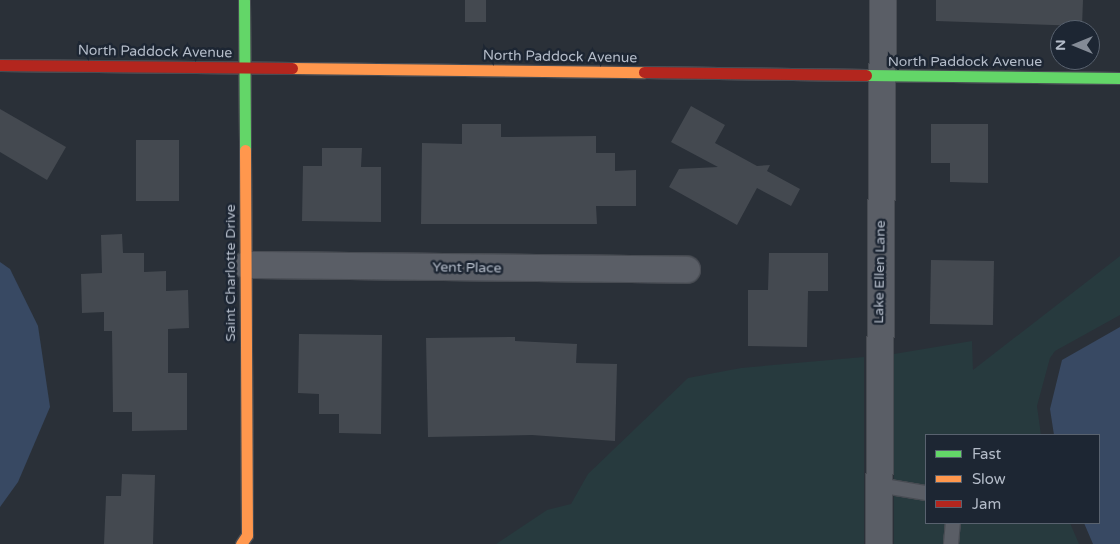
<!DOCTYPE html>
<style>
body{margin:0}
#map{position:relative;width:1120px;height:544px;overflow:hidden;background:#2a3038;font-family:"Varela Round",sans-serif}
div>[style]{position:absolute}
.green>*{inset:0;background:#273a3e}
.water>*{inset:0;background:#384963}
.building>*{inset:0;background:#444950;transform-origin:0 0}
.roads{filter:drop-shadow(1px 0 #484c53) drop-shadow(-1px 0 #484c53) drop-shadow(0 1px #484c53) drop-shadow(0 -1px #484c53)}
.lane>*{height:14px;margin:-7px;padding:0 7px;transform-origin:7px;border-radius:7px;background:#5a5e66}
.street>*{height:26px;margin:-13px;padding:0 13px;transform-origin:13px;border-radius:13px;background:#5a5e66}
.fast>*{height:11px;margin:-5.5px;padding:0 5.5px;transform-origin:5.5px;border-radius:5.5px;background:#63d668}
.slow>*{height:11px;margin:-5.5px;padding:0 5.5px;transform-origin:5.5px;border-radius:5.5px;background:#ff974d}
.jam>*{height:11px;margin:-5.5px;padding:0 5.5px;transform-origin:5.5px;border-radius:5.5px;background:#b3261e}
span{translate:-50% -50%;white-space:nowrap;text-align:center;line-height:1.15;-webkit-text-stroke:5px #1d2633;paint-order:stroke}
.street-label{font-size:14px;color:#b4bcc9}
.legend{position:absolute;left:925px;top:434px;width:175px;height:90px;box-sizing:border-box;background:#1d2633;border:1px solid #59626f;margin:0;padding:6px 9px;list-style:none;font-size:15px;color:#b4bcc9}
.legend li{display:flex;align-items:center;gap:10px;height:25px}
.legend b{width:25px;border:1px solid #59626f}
.north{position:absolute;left:1050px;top:20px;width:50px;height:50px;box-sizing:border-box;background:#1d2633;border:1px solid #59626f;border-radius:50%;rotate:270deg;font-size:14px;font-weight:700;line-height:20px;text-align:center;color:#b4bcc9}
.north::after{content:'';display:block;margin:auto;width:18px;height:22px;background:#848b96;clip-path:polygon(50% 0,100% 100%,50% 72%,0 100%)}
</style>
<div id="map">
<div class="green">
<i style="clip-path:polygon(1120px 256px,1120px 315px,1055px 351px,1050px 358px,1037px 406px,1041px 435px,926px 435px,926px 523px,1070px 523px,1079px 544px,894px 544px,894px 354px,972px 341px,973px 370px)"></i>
<i style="clip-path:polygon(864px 357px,864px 544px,496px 544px,547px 510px,571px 504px,588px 474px,688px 378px,741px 368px)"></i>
</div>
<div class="water">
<i style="clip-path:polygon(0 262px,10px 269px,38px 326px,50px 407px,18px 482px,0 507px)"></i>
<i style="clip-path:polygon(1120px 327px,1120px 544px,1093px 544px,1084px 523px,1099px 523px,1099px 435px,1054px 435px,1050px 409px,1062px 360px)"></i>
</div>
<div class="building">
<i style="left:465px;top:0;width:21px;height:22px"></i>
<i style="clip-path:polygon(936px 0,1083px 0,1082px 26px,936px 21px)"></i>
<i style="clip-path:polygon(691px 106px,725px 125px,715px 143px,757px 166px,770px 165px,767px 171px,800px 189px,791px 206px,757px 188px,737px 225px,669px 187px,679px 169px,718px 167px,671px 142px)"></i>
<i style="clip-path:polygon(0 109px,66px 147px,47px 180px,0 152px)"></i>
<i style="clip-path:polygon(462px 124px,501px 124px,501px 137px,596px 136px,596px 153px,615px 153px,615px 171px,636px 170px,636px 206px,596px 206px,597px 224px,421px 224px,422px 143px,462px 144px)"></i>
<i style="clip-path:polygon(931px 124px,988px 124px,988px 183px,950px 182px,950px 163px,931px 163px)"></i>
<i style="left:179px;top:140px;width:61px;height:43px;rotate:90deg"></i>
<i style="clip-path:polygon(322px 148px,362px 148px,361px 167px,381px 167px,381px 222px,302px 221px,303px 166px,322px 166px)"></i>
<i style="clip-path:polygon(122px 234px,123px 253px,144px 253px,144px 272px,166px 271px,166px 291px,188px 290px,189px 328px,168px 329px,168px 373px,187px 373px,187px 430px,132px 431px,132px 412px,113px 412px,112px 331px,104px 331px,104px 312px,82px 313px,81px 274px,102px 273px,101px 235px)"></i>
<i style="clip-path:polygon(769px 253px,828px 253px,828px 291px,808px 291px,807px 347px,748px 346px,748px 290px,768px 290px)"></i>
<i style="left:931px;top:260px;width:63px;height:64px;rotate:1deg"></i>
<i style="clip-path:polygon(299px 334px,382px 335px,381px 434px,339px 433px,339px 414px,319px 414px,319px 394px,298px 393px)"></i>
<i style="clip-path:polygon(515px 337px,515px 341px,577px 344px,576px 363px,617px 364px,615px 441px,532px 435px,428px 437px,426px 338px)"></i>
<i style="clip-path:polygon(122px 474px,155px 475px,153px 544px,104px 544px,106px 496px,121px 496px)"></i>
</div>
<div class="roads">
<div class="lane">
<i style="left:878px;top:485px;width:49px;rotate:9.5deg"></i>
<i style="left:951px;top:544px;width:21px;rotate:-85deg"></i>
</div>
<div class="street">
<i style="left:246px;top:265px;width:441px;rotate:0.6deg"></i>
<i style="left:879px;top:544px;width:544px;rotate:-89.58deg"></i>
</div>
<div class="fast">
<i style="left:244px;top:0;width:150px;rotate:89.6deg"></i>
<i style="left:866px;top:75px;width:254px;rotate:0.7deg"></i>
</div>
<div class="slow">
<i style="left:292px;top:68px;width:352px;rotate:0.7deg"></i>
<i style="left:241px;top:544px;width:11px;rotate:-56deg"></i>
<i style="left:247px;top:535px;width:385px;rotate:-90.3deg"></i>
</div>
<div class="jam">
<i style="left:0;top:65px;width:292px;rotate:0.6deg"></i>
<i style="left:644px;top:72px;width:222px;rotate:0.8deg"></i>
</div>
</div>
<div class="street-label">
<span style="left:155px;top:52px;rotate:1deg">North Paddock Avenue</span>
<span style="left:560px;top:57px;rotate:1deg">North Paddock Avenue</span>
<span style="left:965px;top:62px">North Paddock Avenue</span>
<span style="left:467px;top:268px;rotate:1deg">Yent Place</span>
<span style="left:880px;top:272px;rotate:-89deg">Lake Ellen Lane</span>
<span style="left:231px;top:273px;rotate:-90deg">Saint Charlotte Drive</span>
</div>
<ul class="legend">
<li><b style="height:6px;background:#63d668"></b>Fast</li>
<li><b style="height:6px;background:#ff974d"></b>Slow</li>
<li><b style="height:6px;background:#b3261e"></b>Jam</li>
</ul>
<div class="north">N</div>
</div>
